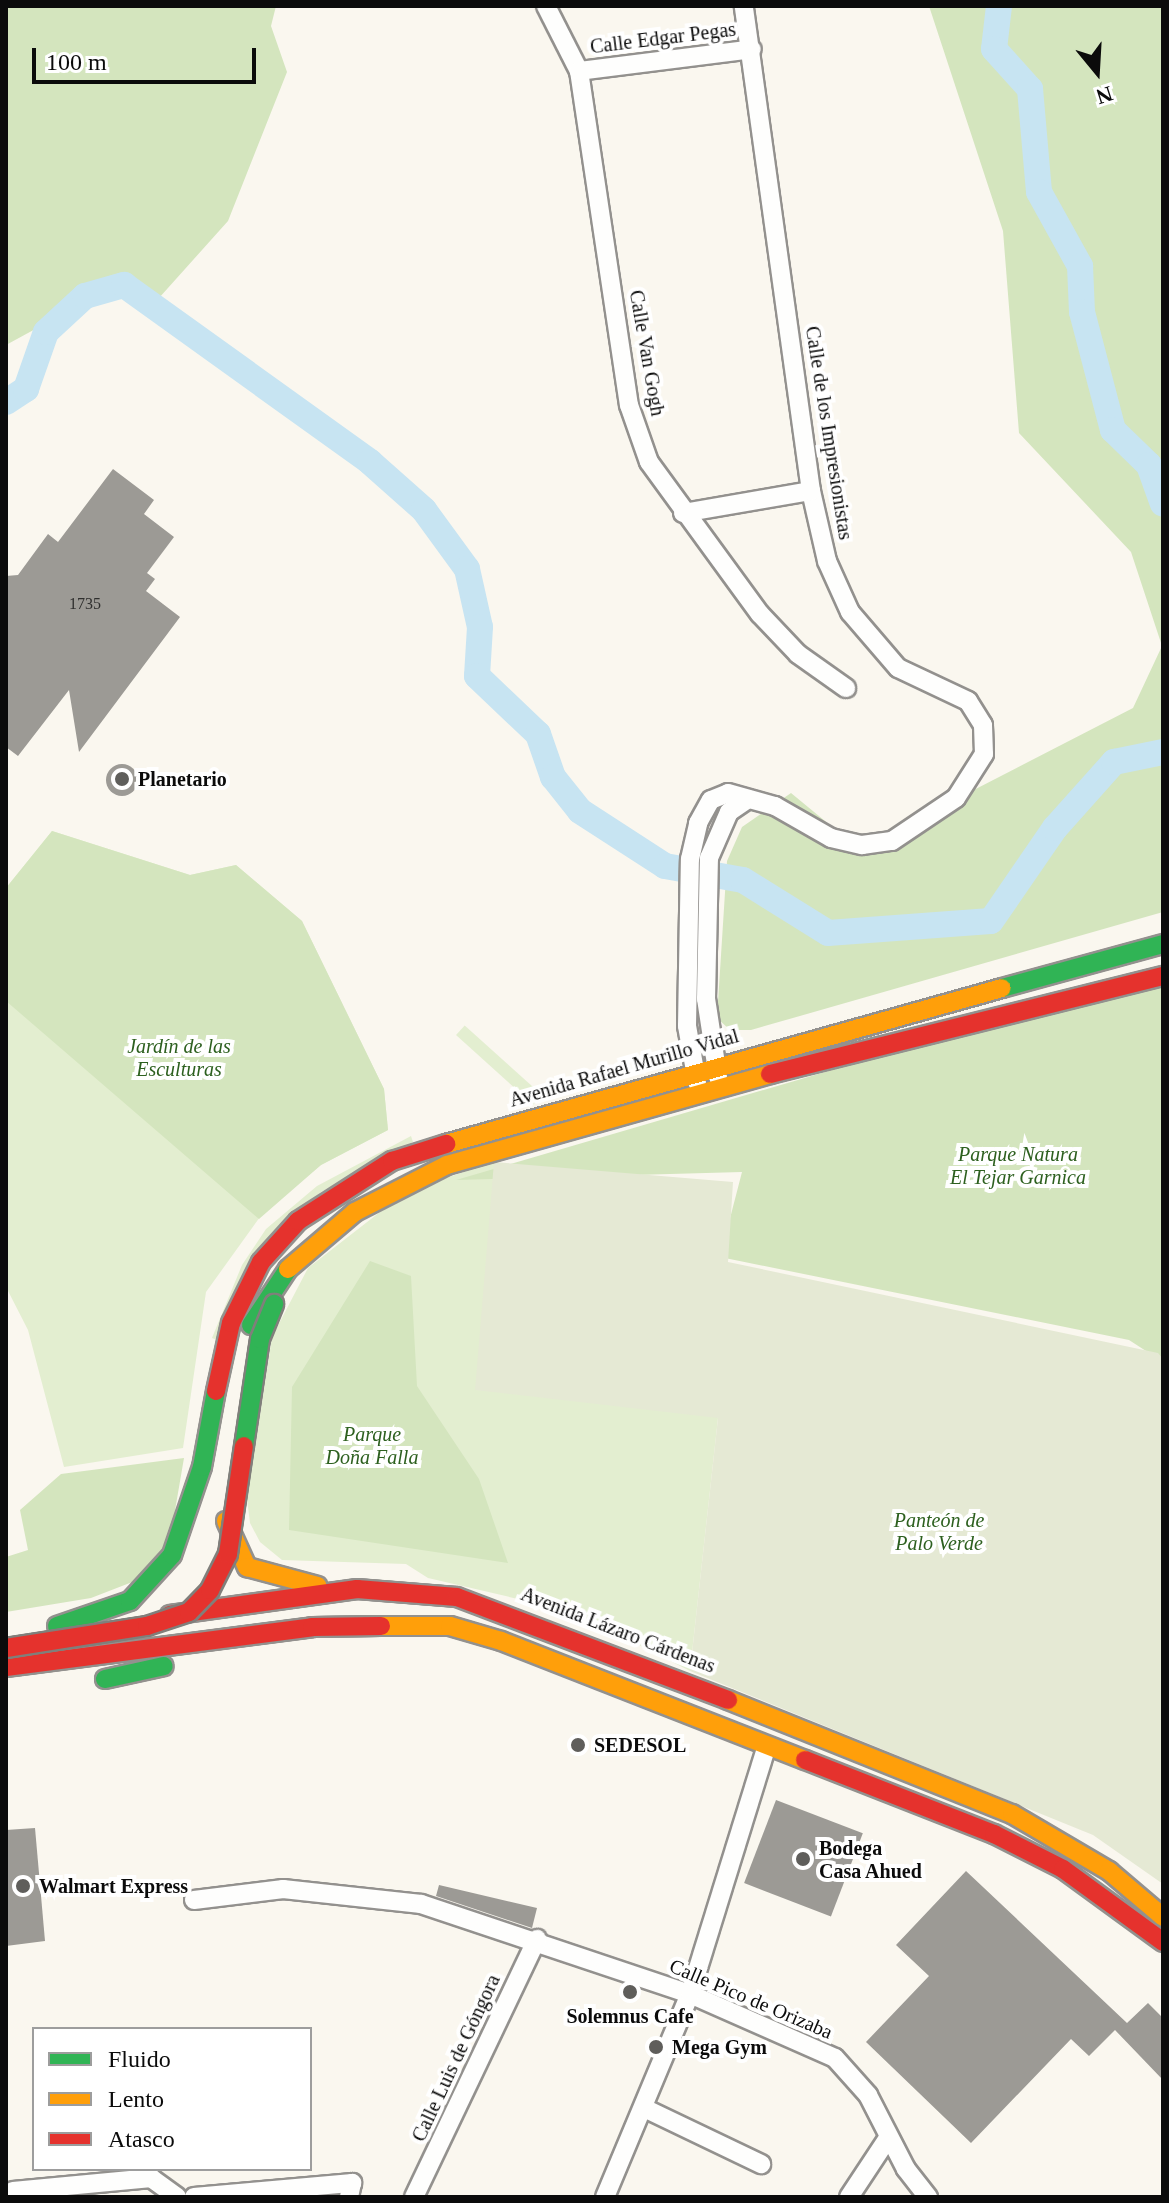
<!DOCTYPE html>
<meta charset="utf-8">
<style>
body{margin:0}
#map{position:relative;width:1169px;height:2203px;overflow:hidden;background:#faf7ef;font-family:Georgia,serif}
div>[style]{position:absolute}
.green>*{inset:0;background:#e3eed0;transform-origin:0 0}
.forest>*{inset:0;background:#d4e5be}
.cemetery>*{inset:0;background:#e5e9d4}
.river>*{height:26px;margin:-13px;padding:0 13px;transform-origin:13px;border-radius:13px;background:#c7e4f2}
.building>*{inset:0;background:#9c9a95;transform-origin:0 0}
.round{border-radius:50%}
.roads{filter:drop-shadow(2px 0 #93918e) drop-shadow(-2px 0 #93918e) drop-shadow(0 2px #93918e) drop-shadow(0 -2px #93918e)}
.street>*{height:18px;margin:-9px;padding:0 9px;transform-origin:9px;border-radius:9px;background:#fefefd}
.fast>*{height:18px;margin:-9px;padding:0 9px;transform-origin:9px;border-radius:9px;background:#30b455}
.slow>*{height:18px;margin:-9px;padding:0 9px;transform-origin:9px;border-radius:9px;background:#ff9f0a}
.jam>*{height:18px;margin:-9px;padding:0 9px;transform-origin:9px;border-radius:9px;background:#e5322d}
.bridges{filter:drop-shadow(2px 0 #807f7b) drop-shadow(-2px 0 #807f7b) drop-shadow(0 2px #807f7b) drop-shadow(0 -2px #807f7b)}
.fast-bridge>*{height:18px;margin:-9px;padding:0 9px;transform-origin:9px;border-radius:9px;background:#30b455}
.jam-bridge>*{height:18px;margin:-9px;padding:0 9px;transform-origin:9px;border-radius:9px;background:#e5322d}
.dots>*{width:22px;height:22px;translate:-50% -50%;box-sizing:border-box;border:4px solid #fff;border-radius:50%}
span{translate:-50% -50%;white-space:nowrap;text-align:center;line-height:1.15;-webkit-text-stroke:8px #fff;paint-order:stroke}
.number-label{font-size:16px;color:#2f2f2e}
.number-label span{-webkit-text-stroke-width:0}
.street-label{font-size:20px;color:#0b0b0b}
.poi-label{font-size:20px;color:#0b0b0b;font-weight:700}
.left{translate:0 -50%;text-align:left}
.park-label{font-size:20px;color:#2d601f;font-style:italic}
.frame{position:absolute;inset:0;border:8px solid #0b0b0b;pointer-events:none}
.legend{position:absolute;left:32px;top:2027px;width:280px;height:144px;box-sizing:border-box;background:#fff;border:2px solid #9d9d9d;margin:0;padding:10px 14px;list-style:none;font-size:24px;color:#0b0b0b}
.legend li{display:flex;align-items:center;gap:16px;height:40px}
.legend b{width:40px;border:2px solid #9d9d9d}
.north{position:absolute;left:1057px;top:32px;width:80px;height:80px;-webkit-text-stroke:6px #fff;paint-order:stroke;rotate:162deg;font-size:22px;font-weight:700;line-height:32px;text-align:center;color:#0b0b0b}
.north::after{content:'';display:block;margin:auto;width:28px;height:36px;background:#0b0b0b;clip-path:polygon(50% 0,100% 100%,50% 72%,0 100%)}
.scale{position:absolute;left:32px;top:48px;width:224px;height:36px;box-sizing:border-box;border:4px solid #0b0b0b;border-top:0;padding-left:10px;font-size:24px;line-height:28px;white-space:nowrap;color:#0b0b0b;-webkit-text-stroke:6px #fff;paint-order:stroke}
</style>
<div id="map">
<div class="green">
<i style="clip-path:polygon(52px 831px,190px 875px,236px 865px,302px 921px,384px 1089px,388px 1130px,321px 1165px,265px 1210px,206px 1292px,183px 1448px,64px 1467px,28px 1330px,6px 1287px,6px 888px)"></i>
<i style="clip-path:polygon(654px 1062px,660px 1068px,560px 1096px,569px 1086px)"></i>
<i style="left:542px;top:1095px;width:13px;height:104px;rotate:132deg"></i>
<i style="clip-path:polygon(411px 1136px,413px 1142px,321px 1192px,273px 1234px,217px 1340px,212px 1338px,242px 1265px,266px 1229px,317px 1186px)"></i>
<i style="clip-path:polygon(494px 1162px,718px 1418px,690px 1671px,574px 1612px,428px 1578px,406px 1564px,282px 1560px,260px 1542px,250px 1523px,247px 1499px,272px 1337px,308px 1268px,407px 1191px)"></i>
</div>
<div class="forest">
<i style="clip-path:polygon(6px 6px,276px 6px,271px 26px,287px 72px,228px 221px,159px 298px,78px 294px,50px 321px,6px 345px)"></i>
<i style="clip-path:polygon(929px 6px,1163px 6px,1163px 912px,751px 1030px,730px 1030px,717px 1018px,727px 861px,742px 827px,791px 793px,859px 849px,1133px 708px,1162px 646px,1131px 552px,1019px 433px,1003px 231px)"></i>
<i style="clip-path:polygon(52px 831px,190px 875px,236px 865px,302px 921px,384px 1089px,388px 1130px,321px 1165px,259px 1219px,6px 1001px,6px 888px)"></i>
<i style="clip-path:polygon(1163px 973px,1163px 1362px,1129px 1340px,720px 1257px,742px 1172px,456px 1180px)"></i>
<i style="clip-path:polygon(370px 1261px,411px 1276px,417px 1386px,479px 1479px,508px 1563px,289px 1530px,292px 1387px)"></i>
<i style="clip-path:polygon(184px 1458px,172px 1528px,153px 1574px,91px 1598px,6px 1612px,6px 1557px,28px 1550px,20px 1510px,61px 1474px)"></i>
</div>
<div class="cemetery">
<i style="clip-path:polygon(494px 1162px,733px 1182px,728px 1262px,1158px 1353px,1163px 1359px,1163px 1884px,1093px 1835px,690px 1671px,718px 1418px,475px 1390px)"></i>
</div>
<div class="river">
<i style="left:999px;top:6px;width:43px;rotate:96.6deg"></i>
<i style="left:994px;top:49px;width:54px;rotate:48deg"></i>
<i style="left:1030px;top:89px;width:103px;rotate:85deg"></i>
<i style="left:1039px;top:192px;width:85px;rotate:61deg"></i>
<i style="left:1080px;top:266px;width:46px;rotate:87.5deg"></i>
<i style="left:1082px;top:312px;width:122px;rotate:75.3deg"></i>
<i style="left:1113px;top:430px;width:50px;rotate:44.2deg"></i>
<i style="left:1149px;top:465px;width:41px;rotate:70.3deg"></i>
<i style="left:6px;top:402px;width:24px;rotate:-33deg"></i>
<i style="left:26px;top:389px;width:60px;rotate:-70.7deg"></i>
<i style="left:46px;top:332px;width:53px;rotate:-42.7deg"></i>
<i style="left:85px;top:296px;width:41px;rotate:-15.8deg"></i>
<i style="left:124px;top:285px;width:303px;rotate:35.7deg"></i>
<i style="left:370px;top:462px;width:72px;rotate:41.6deg"></i>
<i style="left:424px;top:510px;width:73px;rotate:53.9deg"></i>
<i style="left:467px;top:569px;width:59px;rotate:77.4deg"></i>
<i style="left:480px;top:627px;width:49px;rotate:93.5deg"></i>
<i style="left:477px;top:676px;width:84px;rotate:43.6deg"></i>
<i style="left:538px;top:734px;width:46px;rotate:70.8deg"></i>
<i style="left:553px;top:777px;width:43px;rotate:51.5deg"></i>
<i style="left:580px;top:811px;width:101px;rotate:32.9deg"></i>
<i style="left:665px;top:866px;width:79px;rotate:10.2deg"></i>
<i style="left:743px;top:880px;width:100px;rotate:31.9deg"></i>
<i style="left:828px;top:933px;width:163px;rotate:-4.2deg"></i>
<i style="left:991px;top:921px;width:113px;rotate:-55.5deg"></i>
<i style="left:1055px;top:828px;width:89px;rotate:-48.2deg"></i>
<i style="left:1114px;top:762px;width:50px;rotate:-11.5deg"></i>
</div>
<div class="building">
<i style="clip-path:polygon(113px 469px,154px 500px,144px 514px,174px 537px,147px 573px,155px 579px,146px 591px,180px 617px,79px 752px,69px 690px,18px 756px,6px 747px,6px 576px,18px 575px,48px 534px,58px 542px)"></i>
<i class="round" style="left:106px;top:764px;width:32px;height:32px"></i>
<i style="left:776px;top:1800px;width:93px;height:89px;rotate:21deg"></i>
<i style="clip-path:polygon(35px 1828px,45px 1941px,6px 1946px,6px 1830px)"></i>
<i style="clip-path:polygon(966px 1871px,1127px 2023px,1148px 2003px,1163px 2018px,1163px 2080px,1115px 2030px,1089px 2056px,1071px 2039px,971px 2143px,866px 2042px,929px 1976px,896px 1945px)"></i>
<i style="clip-path:polygon(439px 1885px,537px 1908px,532px 1928px,436px 1896px)"></i>
</div>
<div class="roads">
<div class="street">
<i style="left:546px;top:6px;width:73px;rotate:63.1deg"></i>
<i style="left:579px;top:71px;width:338px;rotate:81.5deg"></i>
<i style="left:629px;top:405px;width:60px;rotate:70.7deg"></i>
<i style="left:649px;top:462px;width:188px;rotate:53.9deg"></i>
<i style="left:760px;top:614px;width:55px;rotate:46.5deg"></i>
<i style="left:798px;top:654px;width:59px;rotate:35.3deg"></i>
<i style="left:579px;top:71px;width:174px;rotate:-7.2deg"></i>
<i style="left:683px;top:513px;width:130px;rotate:-9.8deg"></i>
<i style="left:718px;top:1077px;width:79px;rotate:-98.7deg"></i>
<i style="left:706px;top:999px;width:141px;rotate:-88.8deg"></i>
<i style="left:709px;top:858px;width:50px;rotate:-66.5deg"></i>
<i style="left:729px;top:812px;width:23px;rotate:-34deg"></i>
<i style="left:697px;top:1082px;width:57px;rotate:-100.1deg"></i>
<i style="left:687px;top:1026px;width:167px;rotate:-89deg"></i>
<i style="left:690px;top:859px;width:37px;rotate:-77deg"></i>
<i style="left:698px;top:823px;width:26px;rotate:-61deg"></i>
<i style="left:711px;top:800px;width:18px;rotate:-22deg"></i>
<i style="left:728px;top:793px;width:49px;rotate:15.5deg"></i>
<i style="left:775px;top:806px;width:64px;rotate:29.7deg"></i>
<i style="left:831px;top:838px;width:32px;rotate:13deg"></i>
<i style="left:862px;top:845px;width:30px;rotate:-8deg"></i>
<i style="left:892px;top:841px;width:77px;rotate:-33.9deg"></i>
<i style="left:956px;top:798px;width:52px;rotate:-57.5deg"></i>
<i style="left:984px;top:754px;width:29px;rotate:-92deg"></i>
<i style="left:983px;top:725px;width:28px;rotate:-122deg"></i>
<i style="left:968px;top:701px;width:77px;rotate:-154.8deg"></i>
<i style="left:898px;top:668px;width:74px;rotate:-130.6deg"></i>
<i style="left:850px;top:612px;width:56px;rotate:-114.3deg"></i>
<i style="left:827px;top:561px;width:72px;rotate:-102.9deg"></i>
<i style="left:811px;top:491px;width:490px;rotate:-97.9deg"></i>
<i style="left:194px;top:1900px;width:90px;rotate:-7deg"></i>
<i style="left:283px;top:1889px;width:139px;rotate:6.2deg"></i>
<i style="left:421px;top:1904px;width:284px;rotate:18.5deg"></i>
<i style="left:690px;top:1994px;width:158px;rotate:23.8deg"></i>
<i style="left:835px;top:2058px;width:50px;rotate:48.3deg"></i>
<i style="left:868px;top:2095px;width:83px;rotate:62.8deg"></i>
<i style="left:906px;top:2169px;width:36px;rotate:52deg"></i>
<i style="left:644px;top:2108px;width:130px;rotate:25.6deg"></i>
<i style="left:13px;top:2191px;width:139px;rotate:-5.4deg"></i>
<i style="left:151px;top:2178px;width:32px;rotate:36deg"></i>
<i style="left:194px;top:2197px;width:159px;rotate:-5.1deg"></i>
<i style="left:352px;top:2183px;width:14px;rotate:102deg"></i>
<i style="left:414px;top:2197px;width:286px;rotate:-64.5deg"></i>
<i style="left:605px;top:2197px;width:220px;rotate:-67.3deg"></i>
<i style="left:690px;top:1994px;width:257px;rotate:-72.8deg"></i>
<i style="left:849px;top:2197px;width:71px;rotate:-56.5deg"></i>
</div>
<div class="fast">
<i style="left:1002px;top:988px;width:167px;rotate:-15.3deg"></i>
<i style="left:251px;top:1325px;width:67px;rotate:-56.5deg"></i>
<i style="left:57px;top:1626px;width:77px;rotate:-18.9deg"></i>
<i style="left:130px;top:1601px;width:62px;rotate:-47.6deg"></i>
<i style="left:172px;top:1555px;width:93px;rotate:-71.2deg"></i>
<i style="left:202px;top:1467px;width:77px;rotate:-79.6deg"></i>
<i style="left:105px;top:1679px;width:60px;rotate:-12.4deg"></i>
</div>
<div class="slow">
<i style="left:446px;top:1144px;width:577px;rotate:-15.67deg"></i>
<i style="left:288px;top:1269px;width:88px;rotate:-40.4deg"></i>
<i style="left:355px;top:1212px;width:103px;rotate:-27.1deg"></i>
<i style="left:447px;top:1165px;width:336px;rotate:-15.7deg"></i>
<i style="left:226px;top:1521px;width:51px;rotate:65.5deg"></i>
<i style="left:247px;top:1567px;width:73px;rotate:15deg"></i>
<i style="left:381px;top:1626px;width:69px"></i>
<i style="left:450px;top:1626px;width:53px;rotate:16.4deg"></i>
<i style="left:501px;top:1641px;width:326px;rotate:21.4deg"></i>
<i style="left:728px;top:1700px;width:306px;rotate:21.9deg"></i>
<i style="left:1012px;top:1814px;width:113px;rotate:30.4deg"></i>
<i style="left:1109px;top:1871px;width:71px;rotate:40.4deg"></i>
</div>
<div class="jam">
<i style="left:770px;top:1074px;width:405px;rotate:-14deg"></i>
<i style="left:216px;top:1391px;width:70px;rotate:-77.6deg"></i>
<i style="left:231px;top:1323px;width:68px;rotate:-63.8deg"></i>
<i style="left:261px;top:1262px;width:55px;rotate:-47.9deg"></i>
<i style="left:298px;top:1221px;width:112px;rotate:-32.6deg"></i>
<i style="left:392px;top:1161px;width:57px;rotate:-17.5deg"></i>
<i style="left:170px;top:1615px;width:189px;rotate:-7.9deg"></i>
<i style="left:357px;top:1589px;width:100px;rotate:4.6deg"></i>
<i style="left:457px;top:1597px;width:290px;rotate:20.8deg"></i>
<i style="left:6px;top:1667px;width:309px;rotate:-7.4deg"></i>
<i style="left:312px;top:1627px;width:69px;rotate:-0.8deg"></i>
<i style="left:805px;top:1760px;width:203px;rotate:21.4deg"></i>
<i style="left:994px;top:1834px;width:77px;rotate:26.9deg"></i>
<i style="left:1063px;top:1869px;width:124px;rotate:36.1deg"></i>
</div>
</div>
<div class="bridges">
<div class="fast-bridge">
<i style="left:244px;top:1446px;width:108px;rotate:-81.5deg"></i>
<i style="left:260px;top:1339px;width:38px;rotate:-68deg"></i>
</div>
<div class="jam-bridge">
<i style="left:6px;top:1648px;width:143px;rotate:-8.9deg"></i>
<i style="left:147px;top:1626px;width:44px;rotate:-18.4deg"></i>
<i style="left:189px;top:1612px;width:30px;rotate:-46deg"></i>
<i style="left:210px;top:1590px;width:40px;rotate:-63.4deg"></i>
<i style="left:228px;top:1554px;width:109px;rotate:-81.6deg"></i>
</div>
</div>
<div class="dots">
<i style="left:122px;top:779px;background:#5f5e5b"></i>
<i style="left:578px;top:1745px;background:#5f5e5b"></i>
<i style="left:803px;top:1859px;background:#5f5e5b"></i>
<i style="left:23px;top:1886px;background:#5f5e5b"></i>
<i style="left:630px;top:1992px;background:#5f5e5b"></i>
<i style="left:656px;top:2047px;background:#5f5e5b"></i>
</div>
<div class="number-label">
<span style="left:85px;top:604px">1735</span>
</div>
<div class="street-label">
<span style="left:663px;top:38px;rotate:-7deg">Calle Edgar Pegas</span>
<span style="left:647px;top:353px;rotate:80deg">Calle Van Gogh</span>
<span style="left:829px;top:433px;rotate:81deg">Calle de los Impresionistas</span>
<span style="left:624px;top:1068px;rotate:-16deg">Avenida Rafael Murillo Vidal</span>
<span style="left:618px;top:1630px;rotate:21deg">Avenida Lázaro Cárdenas</span>
<span style="left:751px;top:1999px;rotate:23deg">Calle Pico de Orizaba</span>
<span style="left:456px;top:2058px;rotate:-65deg">Calle Luis de Góngora</span>
</div>
<div class="poi-label">
<span class="left" style="left:138px;top:779px">Planetario</span>
<span class="left" style="left:594px;top:1745px">SEDESOL</span>
<span class="left" style="left:819px;top:1860px">Bodega<br>Casa Ahued</span>
<span class="left" style="left:39px;top:1886px">Walmart Express</span>
<span style="left:630px;top:2016px">Solemnus Cafe</span>
<span class="left" style="left:672px;top:2047px">Mega Gym</span>
</div>
<div class="park-label">
<span style="left:179px;top:1058px">Jardín de las<br>Esculturas</span>
<span style="left:1018px;top:1166px">Parque Natura<br>El Tejar Garnica</span>
<span style="left:372px;top:1446px">Parque<br>Doña Falla</span>
<span style="left:939px;top:1532px">Panteón de<br>Palo Verde</span>
</div>
<div class="frame"></div>
<ul class="legend">
<li><b style="height:10px;background:#30b455"></b>Fluido</li>
<li><b style="height:10px;background:#ff9f0a"></b>Lento</li>
<li><b style="height:10px;background:#e5322d"></b>Atasco</li>
</ul>
<div class="north">N</div>
<div class="scale">100 m</div>
</div>
